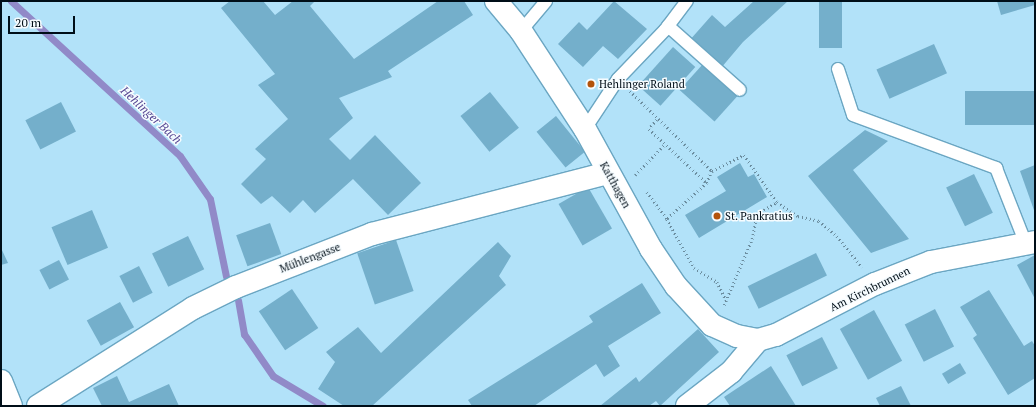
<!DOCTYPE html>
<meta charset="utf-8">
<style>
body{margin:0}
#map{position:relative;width:1036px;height:407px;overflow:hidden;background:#b2e2f9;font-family:"PT Serif",serif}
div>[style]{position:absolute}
.stream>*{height:7px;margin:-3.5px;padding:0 3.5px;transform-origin:3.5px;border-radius:3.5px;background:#918ac8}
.building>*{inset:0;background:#74afcb;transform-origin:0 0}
.path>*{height:2.5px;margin-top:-1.25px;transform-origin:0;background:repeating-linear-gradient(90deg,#6b8d9f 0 1px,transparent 0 4px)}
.roads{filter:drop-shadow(1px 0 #6ba6c2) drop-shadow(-1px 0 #6ba6c2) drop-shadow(0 1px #6ba6c2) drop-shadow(0 -1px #6ba6c2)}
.service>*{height:12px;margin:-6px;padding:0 6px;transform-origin:6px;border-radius:6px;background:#fff}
.minor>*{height:22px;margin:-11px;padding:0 11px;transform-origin:11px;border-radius:11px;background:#fff}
.secondary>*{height:22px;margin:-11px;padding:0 11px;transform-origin:11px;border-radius:11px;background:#fff}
.dots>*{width:11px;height:11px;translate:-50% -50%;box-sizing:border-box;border:2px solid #f6fcff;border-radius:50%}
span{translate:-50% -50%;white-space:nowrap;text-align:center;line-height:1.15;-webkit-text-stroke:3px #f6fcff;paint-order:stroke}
.poi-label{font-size:11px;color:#000e18}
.left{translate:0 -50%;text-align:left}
.street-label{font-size:11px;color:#000e18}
.water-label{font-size:12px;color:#544592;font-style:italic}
.frame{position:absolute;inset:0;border:2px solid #000e18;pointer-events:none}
.scale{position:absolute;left:8px;top:16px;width:67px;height:18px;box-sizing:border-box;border:2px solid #000e18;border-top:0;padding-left:5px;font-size:12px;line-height:14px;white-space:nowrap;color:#000e18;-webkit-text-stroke:3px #f6fcff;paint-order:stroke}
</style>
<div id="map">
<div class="stream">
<i style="left:11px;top:1px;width:229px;rotate:42.5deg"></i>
<i style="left:180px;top:156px;width:52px;rotate:55.1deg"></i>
<i style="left:210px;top:199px;width:79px;rotate:78.3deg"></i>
<i style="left:238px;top:300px;width:35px;rotate:80deg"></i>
<i style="left:244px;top:334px;width:51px;rotate:55.4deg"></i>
<i style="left:273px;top:376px;width:58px;rotate:31deg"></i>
</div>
<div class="building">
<i style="clip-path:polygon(230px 1px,263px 1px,275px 15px,293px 1px,315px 1px,310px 6px,354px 59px,438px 1px,464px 1px,473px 15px,388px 71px,392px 77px,339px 98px,353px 118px,329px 139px,350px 160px,375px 135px,421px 183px,388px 215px,353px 179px,315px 213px,303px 200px,290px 213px,272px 196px,261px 204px,241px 184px,266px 159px,255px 149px,288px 119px,258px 85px,275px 74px,221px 8px)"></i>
<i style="clip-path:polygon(614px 1px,647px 29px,618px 59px,603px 46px,583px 67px,558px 44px,579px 22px,587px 30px)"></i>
<i style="clip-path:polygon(754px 1px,788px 1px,743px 42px,721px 68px,689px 41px,712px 15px,725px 27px)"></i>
<i style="left:819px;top:1px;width:23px;height:47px"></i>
<i style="clip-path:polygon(997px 1px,1035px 1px,1035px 5px,1001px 15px)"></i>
<i style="left:934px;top:44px;width:32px;height:63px;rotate:66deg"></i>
<i style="left:673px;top:47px;width:30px;height:52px;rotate:42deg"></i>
<i style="left:703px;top:64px;width:47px;height:35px;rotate:42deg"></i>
<i style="left:1035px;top:91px;width:34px;height:70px;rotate:90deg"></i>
<i style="left:490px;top:92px;width:46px;height:38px;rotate:51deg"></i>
<i style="left:61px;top:102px;width:33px;height:40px;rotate:63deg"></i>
<i style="left:556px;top:116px;width:46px;height:25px;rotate:51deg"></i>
<i style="clip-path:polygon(865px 130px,888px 141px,853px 170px,909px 239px,871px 253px,808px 176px)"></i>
<i style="clip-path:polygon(740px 163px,748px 177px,754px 174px,767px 197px,699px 238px,685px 215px,726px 191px,717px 177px)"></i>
<i style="clip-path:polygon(1035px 165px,1035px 213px,1020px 171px)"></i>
<i style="left:974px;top:174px;width:43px;height:31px;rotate:64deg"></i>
<i style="left:588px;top:187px;width:48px;height:34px;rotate:60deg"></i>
<i style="left:92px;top:210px;width:41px;height:44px;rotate:67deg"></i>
<i style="left:270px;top:223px;width:33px;height:36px;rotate:70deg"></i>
<i style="left:188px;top:236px;width:37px;height:40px;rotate:64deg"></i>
<i style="left:396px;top:240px;width:54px;height:41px;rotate:71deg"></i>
<i style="clip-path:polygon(498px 242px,511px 256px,499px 276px,506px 285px,372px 406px,344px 406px,318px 389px,335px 362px,326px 352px,358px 327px,381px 353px)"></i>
<i style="clip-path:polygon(1px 248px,8px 263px,1px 265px)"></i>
<i style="left:816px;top:253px;width:25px;height:76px;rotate:64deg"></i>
<i style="clip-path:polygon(1035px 255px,1035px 299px,1017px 265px)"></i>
<i style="left:59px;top:260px;width:22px;height:22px;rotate:63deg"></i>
<i style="left:139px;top:266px;width:30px;height:22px;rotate:63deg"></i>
<i style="clip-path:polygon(642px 283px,661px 313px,608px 346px,620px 366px,604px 377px,596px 364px,534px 406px,472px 406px,468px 400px,593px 322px,589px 316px)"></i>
<i style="left:292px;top:289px;width:47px;height:40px;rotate:56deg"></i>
<i style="clip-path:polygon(989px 290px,1024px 346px,1032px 341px,1035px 346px,1035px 378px,1008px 395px,973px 338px,977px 335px,960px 307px)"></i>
<i style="left:120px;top:302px;width:29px;height:38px;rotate:61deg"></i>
<i style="left:935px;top:309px;width:42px;height:34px;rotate:63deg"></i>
<i style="left:874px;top:310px;width:58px;height:39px;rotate:61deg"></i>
<i style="clip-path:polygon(698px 329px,719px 352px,660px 406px,656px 401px,649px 406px,600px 406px,636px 377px,639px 382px)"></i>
<i style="left:822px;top:337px;width:35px;height:40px;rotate:63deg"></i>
<i style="left:960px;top:363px;width:12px;height:21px;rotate:59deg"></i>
<i style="clip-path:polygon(771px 366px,796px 406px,730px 406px,724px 397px)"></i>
<i style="clip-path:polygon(117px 376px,129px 402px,169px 384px,179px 406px,102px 406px,93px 388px)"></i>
<i style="clip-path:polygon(901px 386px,911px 406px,880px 406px,876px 398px)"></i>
</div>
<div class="path">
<i style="left:630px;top:91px;width:115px;rotate:44.3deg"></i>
<i style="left:712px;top:171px;width:36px;rotate:-27deg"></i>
<i style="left:744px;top:155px;width:57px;rotate:54.9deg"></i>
<i style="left:777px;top:202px;width:25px;rotate:34deg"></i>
<i style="left:798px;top:216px;width:22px;rotate:13deg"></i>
<i style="left:819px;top:221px;width:23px;rotate:40deg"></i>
<i style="left:837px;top:236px;width:40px;rotate:51deg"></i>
<i style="left:657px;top:120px;width:12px;rotate:132deg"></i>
<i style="left:649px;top:129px;width:79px;rotate:43deg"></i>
<i style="left:712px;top:171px;width:13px;rotate:113deg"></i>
<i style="left:707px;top:183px;width:54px;rotate:138deg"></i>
<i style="left:667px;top:219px;width:56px;rotate:61.1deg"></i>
<i style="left:694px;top:268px;width:27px;rotate:31deg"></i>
<i style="left:717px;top:282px;width:20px;rotate:63deg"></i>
<i style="left:635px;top:175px;width:43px;rotate:-45.9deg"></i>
<i style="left:647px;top:192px;width:34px;rotate:53deg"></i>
<i style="left:724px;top:305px;width:72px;rotate:-67deg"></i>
<i style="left:752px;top:239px;width:25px;rotate:-79deg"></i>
<i style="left:757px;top:214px;width:23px;rotate:-31deg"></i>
</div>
<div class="roads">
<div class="service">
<i style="left:668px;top:26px;width:96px;rotate:41.6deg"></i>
<i style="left:521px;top:31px;width:39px;rotate:-50deg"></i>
<i style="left:838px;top:69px;width:48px;rotate:71.9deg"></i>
<i style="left:853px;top:115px;width:153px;rotate:20.3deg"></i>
<i style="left:996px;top:168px;width:82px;rotate:68.5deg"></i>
<i style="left:585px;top:129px;width:60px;rotate:-56.6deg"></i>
<i style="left:618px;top:79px;width:68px;rotate:-46.2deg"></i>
<i style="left:665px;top:30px;width:36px;rotate:-53deg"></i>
</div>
<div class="minor">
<i style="left:1px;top:381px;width:27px;rotate:68deg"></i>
<i style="left:38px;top:406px;width:183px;rotate:-32.3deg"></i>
<i style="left:193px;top:308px;width:48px;rotate:-26deg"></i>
<i style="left:236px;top:287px;width:146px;rotate:-21.3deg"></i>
<i style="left:372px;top:234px;width:244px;rotate:-14.5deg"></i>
<i style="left:687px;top:406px;width:56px;rotate:-37.7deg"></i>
<i style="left:731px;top:372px;width:42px;rotate:-49.8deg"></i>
</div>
<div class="secondary">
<i style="left:496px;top:1px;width:39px;rotate:50deg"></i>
<i style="left:521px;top:31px;width:117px;rotate:56.9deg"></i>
<i style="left:585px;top:129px;width:137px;rotate:61.2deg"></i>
<i style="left:651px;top:249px;width:45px;rotate:56deg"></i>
<i style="left:676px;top:286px;width:53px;rotate:47.3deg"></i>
<i style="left:712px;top:325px;width:27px;rotate:24deg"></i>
<i style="left:737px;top:336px;width:21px;rotate:11deg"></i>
<i style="left:758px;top:340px;width:19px;rotate:-16deg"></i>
<i style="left:776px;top:335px;width:111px;rotate:-27.3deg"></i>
<i style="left:875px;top:284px;width:60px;rotate:-21.4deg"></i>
<i style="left:931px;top:262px;width:106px;rotate:-10.9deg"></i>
</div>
</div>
<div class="dots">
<i style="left:591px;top:84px;background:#b3530b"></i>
<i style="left:717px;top:216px;background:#b3530b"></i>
</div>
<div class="poi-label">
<span class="left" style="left:599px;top:84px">Hehlinger Roland</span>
<span class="left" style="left:725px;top:216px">St. Pankratius</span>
</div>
<div class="street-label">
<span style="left:615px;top:185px;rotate:61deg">Katthagen</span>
<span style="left:310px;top:258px;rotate:-21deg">Mühlengasse</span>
<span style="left:870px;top:289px;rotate:-26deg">Am Kirchbrunnen</span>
</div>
<div class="water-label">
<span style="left:151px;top:115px;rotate:43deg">Hehlinger Bach</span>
</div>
<div class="frame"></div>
<div class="scale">20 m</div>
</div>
